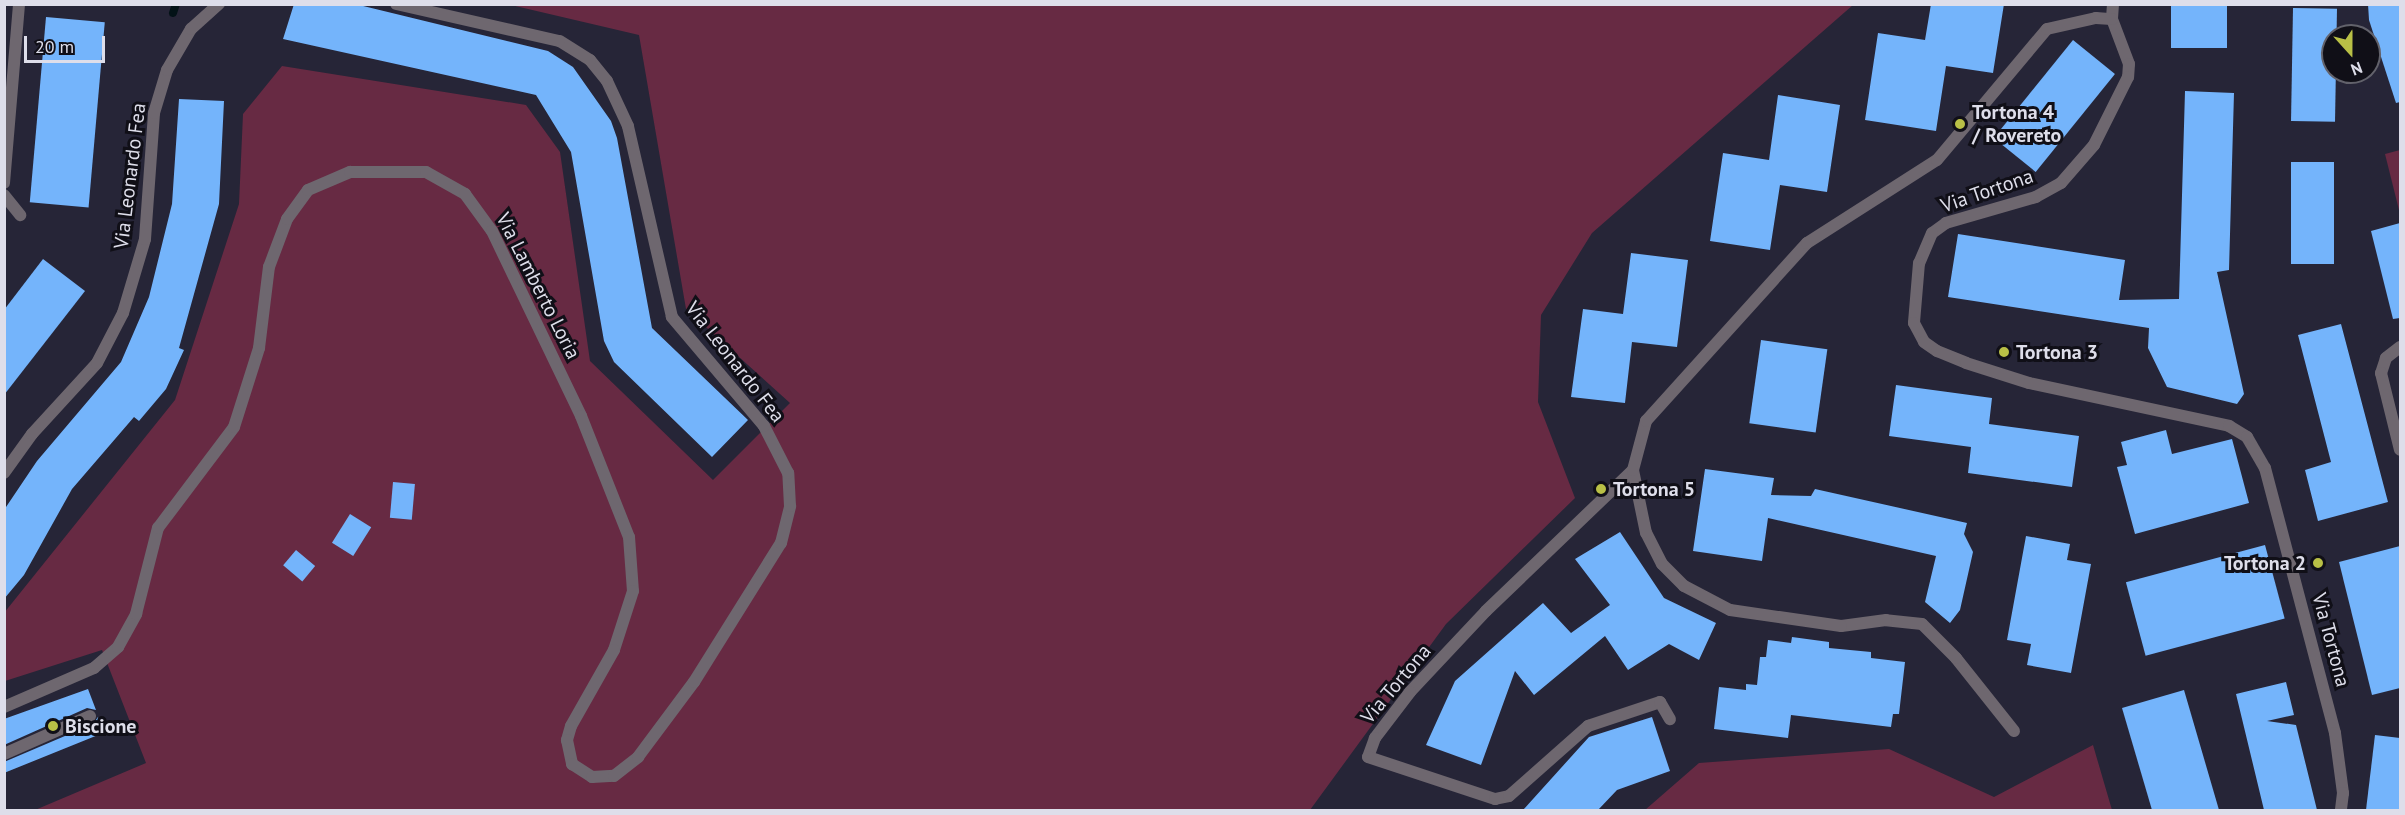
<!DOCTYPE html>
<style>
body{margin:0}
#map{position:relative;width:2405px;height:815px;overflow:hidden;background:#262537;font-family:"PT Sans",sans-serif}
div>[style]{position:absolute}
.green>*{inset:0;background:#672a43}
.stream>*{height:8px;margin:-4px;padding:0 4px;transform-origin:4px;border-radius:4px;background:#031217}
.building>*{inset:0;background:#74b4fb;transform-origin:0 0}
.street>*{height:12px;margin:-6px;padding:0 6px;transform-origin:6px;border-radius:6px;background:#6e676f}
.dots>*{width:16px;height:16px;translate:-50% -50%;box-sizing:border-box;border:3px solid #100f17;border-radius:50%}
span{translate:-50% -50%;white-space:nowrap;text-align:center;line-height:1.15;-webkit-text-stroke:6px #100f17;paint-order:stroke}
.poi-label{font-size:20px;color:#dedeea;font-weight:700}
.left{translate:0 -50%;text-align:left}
.right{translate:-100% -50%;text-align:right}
.street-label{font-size:20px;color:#dedeea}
.frame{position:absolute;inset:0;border:6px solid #dedeea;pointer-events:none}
.north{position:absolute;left:2321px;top:24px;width:60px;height:60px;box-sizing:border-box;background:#100f17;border:2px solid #62626b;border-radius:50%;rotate:159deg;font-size:16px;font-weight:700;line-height:24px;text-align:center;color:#dedeea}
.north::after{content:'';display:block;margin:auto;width:21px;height:27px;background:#b9c046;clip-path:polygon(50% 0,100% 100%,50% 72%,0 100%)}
.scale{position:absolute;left:24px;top:36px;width:81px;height:27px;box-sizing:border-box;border:3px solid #dedeea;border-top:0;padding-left:8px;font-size:18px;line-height:21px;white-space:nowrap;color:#dedeea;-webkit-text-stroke:4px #100f17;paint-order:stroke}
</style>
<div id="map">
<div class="green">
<i style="clip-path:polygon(511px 5px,1853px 5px,1592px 233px,1541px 315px,1538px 402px,1575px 498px,1446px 624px,1310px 810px,35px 810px,146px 763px,102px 650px,5px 681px,4px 613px,175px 400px,239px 204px,243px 114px,282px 66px,526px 105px,560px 152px,590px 361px,713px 480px,790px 403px,686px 309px,639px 35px)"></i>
<i style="clip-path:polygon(2400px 150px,2400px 210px,2399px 210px,2385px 154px)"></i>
<i style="clip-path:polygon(2093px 745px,2112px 810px,1645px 810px,1699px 763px,1889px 749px,1994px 797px)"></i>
</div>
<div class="stream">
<i style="left:173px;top:13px;width:9px;rotate:-72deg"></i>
</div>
<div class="building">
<i style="clip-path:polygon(294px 4px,355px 4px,548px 51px,573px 67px,611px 121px,617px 138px,652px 328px,748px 420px,712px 457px,614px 362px,604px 341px,571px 152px,536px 95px,283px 39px)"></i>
<i style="clip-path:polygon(1931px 4px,2004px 4px,1993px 73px,1946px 66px,1936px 131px,1865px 120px,1878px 33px,1925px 40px)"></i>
<i style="left:2171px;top:4px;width:56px;height:44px"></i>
<i style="clip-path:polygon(2368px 4px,2400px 4px,2400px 102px,2396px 103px,2369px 20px)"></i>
<i style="left:2293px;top:8px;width:44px;height:113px;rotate:1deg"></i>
<i style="left:46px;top:17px;width:59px;height:186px;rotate:5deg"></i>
<i style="left:2073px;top:40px;width:54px;height:126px;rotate:39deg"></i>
<i style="clip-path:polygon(2185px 91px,2234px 93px,2229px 270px,2217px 272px,2244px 394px,2237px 404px,2167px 387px,2148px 348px,2149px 328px,1948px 297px,1958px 234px,2125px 260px,2119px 300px,2179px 299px)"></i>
<i style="clip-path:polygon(1778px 95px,1840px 105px,1827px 192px,1780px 185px,1770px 250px,1710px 241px,1723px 153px,1769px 160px)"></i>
<i style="clip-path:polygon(179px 99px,224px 101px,219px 204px,179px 348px,184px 350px,166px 389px,139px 421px,134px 417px,72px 489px,24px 575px,4px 599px,4px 510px,37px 461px,121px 362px,149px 297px,172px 204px)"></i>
<i style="left:2291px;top:162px;width:43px;height:102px"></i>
<i style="clip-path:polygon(2400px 223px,2400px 318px,2393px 319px,2371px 231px)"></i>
<i style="clip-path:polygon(1631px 253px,1688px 260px,1677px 347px,1632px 342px,1625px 403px,1571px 397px,1583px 309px,1623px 314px)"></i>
<i style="clip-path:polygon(43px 259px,85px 291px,4px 395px,4px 310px)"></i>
<i style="clip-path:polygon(2341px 324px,2388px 502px,2318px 521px,2305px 470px,2331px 462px,2298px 335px)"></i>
<i style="left:1761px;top:340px;width:67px;height:84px;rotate:8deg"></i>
<i style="clip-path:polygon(1896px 385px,1992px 398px,1989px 424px,2079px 436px,2072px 487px,1968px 473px,1971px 447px,1889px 436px)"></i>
<i style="clip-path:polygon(2166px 430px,2172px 454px,2232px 439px,2249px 503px,2135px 534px,2117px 467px,2127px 465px,2121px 442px)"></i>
<i style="clip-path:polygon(1705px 469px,1774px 478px,1771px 495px,1811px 496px,1815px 489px,1967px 523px,1964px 534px,1973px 552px,1960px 610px,1950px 623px,1925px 602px,1936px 556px,1768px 518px,1762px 561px,1693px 551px)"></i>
<i style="left:393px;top:482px;width:22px;height:36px;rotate:5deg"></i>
<i style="left:350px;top:514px;width:25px;height:34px;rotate:32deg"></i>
<i style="clip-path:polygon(1620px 532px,1664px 598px,1716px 623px,1699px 660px,1669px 644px,1628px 670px,1605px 636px,1534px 695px,1515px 671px,1481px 765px,1426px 745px,1455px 681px,1543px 603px,1571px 633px,1610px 605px,1575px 559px)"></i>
<i style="clip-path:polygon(2026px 536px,2070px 544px,2067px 560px,2091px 564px,2071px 673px,2027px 665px,2031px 644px,2007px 640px)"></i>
<i style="left:2265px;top:545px;width:76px;height:144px;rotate:75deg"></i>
<i style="clip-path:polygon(2400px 546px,2400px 688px,2372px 695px,2339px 562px)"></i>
<i style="left:296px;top:550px;width:25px;height:20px;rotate:40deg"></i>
<i style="clip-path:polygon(1792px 637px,1829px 642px,1829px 648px,1871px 652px,1871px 658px,1905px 662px,1899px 714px,1893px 714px,1891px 727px,1791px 715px,1788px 738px,1714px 729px,1719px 687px,1746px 690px,1746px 684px,1757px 685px,1760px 657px,1766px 657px,1768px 640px,1791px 643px)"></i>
<i style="clip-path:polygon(2286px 682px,2294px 715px,2267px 721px,2296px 725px,2317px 810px,2264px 810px,2236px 694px)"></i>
<i style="clip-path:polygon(88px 689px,96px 710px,87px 708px,4px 745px,4px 719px)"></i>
<i style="clip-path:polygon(2184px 690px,2219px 810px,2152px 810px,2122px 708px)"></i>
<i style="clip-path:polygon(98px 717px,103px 733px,4px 773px,4px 762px,93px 724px)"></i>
<i style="clip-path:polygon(1652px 717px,1670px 771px,1617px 790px,1598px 810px,1523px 810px,1589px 737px)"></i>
<i style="clip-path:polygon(2375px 735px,2400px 738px,2400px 810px,2366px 810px)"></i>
</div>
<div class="street">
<i style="left:2113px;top:4px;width:15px;rotate:94deg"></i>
<i style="left:2112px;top:19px;width:48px;rotate:69.3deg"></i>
<i style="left:2129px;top:64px;width:13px;rotate:94deg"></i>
<i style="left:2128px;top:77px;width:76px;rotate:116.6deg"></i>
<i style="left:2094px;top:145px;width:50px;rotate:131deg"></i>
<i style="left:2061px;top:183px;width:29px;rotate:151deg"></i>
<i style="left:2036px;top:197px;width:94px;rotate:163.9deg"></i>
<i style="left:1946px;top:223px;width:17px;rotate:144deg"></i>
<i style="left:1932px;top:233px;width:33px;rotate:113deg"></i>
<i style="left:1919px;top:263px;width:60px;rotate:94.8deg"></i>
<i style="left:1914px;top:323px;width:21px;rotate:62deg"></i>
<i style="left:1924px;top:342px;width:16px;rotate:35deg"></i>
<i style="left:1937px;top:351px;width:31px;rotate:22deg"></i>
<i style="left:1966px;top:363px;width:66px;rotate:17.6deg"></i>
<i style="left:2029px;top:383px;width:205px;rotate:12.1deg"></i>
<i style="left:2229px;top:426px;width:21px;rotate:31deg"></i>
<i style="left:2247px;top:437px;width:36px;rotate:60deg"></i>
<i style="left:2265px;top:468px;width:274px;rotate:75.2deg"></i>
<i style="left:2335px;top:733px;width:61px;rotate:82.4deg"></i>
<i style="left:2343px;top:793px;width:17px;rotate:97deg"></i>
<i style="left:4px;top:183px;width:180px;rotate:-85.2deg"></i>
<i style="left:4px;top:195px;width:26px;rotate:51deg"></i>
<i style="left:2400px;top:347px;width:18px;rotate:142deg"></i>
<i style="left:2386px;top:358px;width:16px;rotate:108deg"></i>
<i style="left:2381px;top:373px;width:79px;rotate:76.1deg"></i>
<i style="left:1633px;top:470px;width:204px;rotate:136.2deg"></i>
<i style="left:1486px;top:611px;width:111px;rotate:133.2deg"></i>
<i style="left:1410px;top:692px;width:58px;rotate:127.3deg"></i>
<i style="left:1375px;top:738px;width:20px;rotate:110deg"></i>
<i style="left:1368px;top:757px;width:134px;rotate:18.3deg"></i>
<i style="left:1495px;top:799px;width:14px;rotate:-12deg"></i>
<i style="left:1509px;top:796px;width:106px;rotate:-41.5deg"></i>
<i style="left:1588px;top:726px;width:76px;rotate:-18.4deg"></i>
<i style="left:1660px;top:702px;width:20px;rotate:60deg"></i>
<i style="left:4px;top:473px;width:48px;rotate:-54.3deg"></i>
<i style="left:32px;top:434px;width:96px;rotate:-47.5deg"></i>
<i style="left:97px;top:363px;width:56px;rotate:-62.5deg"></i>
<i style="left:123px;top:313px;width:77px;rotate:-73.4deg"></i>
<i style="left:145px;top:239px;width:126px;rotate:-85.9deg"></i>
<i style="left:154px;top:113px;width:45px;rotate:-73.2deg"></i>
<i style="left:167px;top:70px;width:48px;rotate:-59.7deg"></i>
<i style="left:191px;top:29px;width:38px;rotate:-42deg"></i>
<i style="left:4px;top:707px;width:98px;rotate:-23.4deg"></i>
<i style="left:94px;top:668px;width:32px;rotate:-41deg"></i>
<i style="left:118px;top:647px;width:38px;rotate:-61deg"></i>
<i style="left:136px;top:614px;width:89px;rotate:-75.7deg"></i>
<i style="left:158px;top:528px;width:126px;rotate:-53deg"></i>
<i style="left:234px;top:427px;width:83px;rotate:-72.4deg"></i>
<i style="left:259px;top:348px;width:82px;rotate:-83deg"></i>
<i style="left:269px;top:267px;width:51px;rotate:-69.4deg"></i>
<i style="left:287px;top:219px;width:36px;rotate:-54deg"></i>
<i style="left:308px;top:190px;width:46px;rotate:-23.2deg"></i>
<i style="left:350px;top:172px;width:76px"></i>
<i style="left:426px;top:172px;width:45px;rotate:29.4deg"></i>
<i style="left:465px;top:194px;width:46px;rotate:53.9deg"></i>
<i style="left:492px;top:231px;width:205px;rotate:64.3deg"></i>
<i style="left:581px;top:416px;width:130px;rotate:68.4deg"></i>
<i style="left:629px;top:537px;width:54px;rotate:85.8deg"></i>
<i style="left:633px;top:591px;width:62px;rotate:107.9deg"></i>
<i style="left:614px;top:650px;width:87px;rotate:119.5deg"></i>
<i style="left:571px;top:726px;width:15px;rotate:106deg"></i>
<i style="left:567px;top:740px;width:25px;rotate:78deg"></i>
<i style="left:572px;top:764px;width:24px;rotate:33deg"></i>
<i style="left:592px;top:777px;width:22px;rotate:-3deg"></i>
<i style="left:614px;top:776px;width:31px;rotate:-38deg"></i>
<i style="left:638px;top:757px;width:94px;rotate:-53.3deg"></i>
<i style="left:694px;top:682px;width:164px;rotate:-58deg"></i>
<i style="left:781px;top:543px;width:38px;rotate:-76deg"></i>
<i style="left:790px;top:506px;width:33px;rotate:-93deg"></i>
<i style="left:788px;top:473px;width:53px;rotate:-117.1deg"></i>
<i style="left:764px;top:426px;width:143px;rotate:-130.2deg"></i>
<i style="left:672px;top:317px;width:196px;rotate:-103deg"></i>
<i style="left:628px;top:126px;width:50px;rotate:-115deg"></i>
<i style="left:607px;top:81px;width:27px;rotate:-129deg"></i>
<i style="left:590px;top:60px;width:36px;rotate:-148deg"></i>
<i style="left:559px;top:41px;width:167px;rotate:-167.2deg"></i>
<i style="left:2014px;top:731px;width:93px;rotate:-128.5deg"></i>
<i style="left:1956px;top:658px;width:48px;rotate:-135deg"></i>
<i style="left:1922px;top:624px;width:36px;rotate:-174deg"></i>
<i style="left:1886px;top:620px;width:45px;rotate:172.4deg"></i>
<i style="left:1841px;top:626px;width:112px;rotate:-171.8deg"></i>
<i style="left:1730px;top:610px;width:52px;rotate:-152.4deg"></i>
<i style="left:1684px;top:586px;width:31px;rotate:-135deg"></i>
<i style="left:1662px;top:564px;width:35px;rotate:-117deg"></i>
<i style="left:1646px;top:533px;width:64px;rotate:-101.7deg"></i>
<i style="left:1633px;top:470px;width:51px;rotate:-75.1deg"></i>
<i style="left:1646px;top:421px;width:240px;rotate:-47.9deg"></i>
<i style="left:1807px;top:243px;width:154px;rotate:-32.6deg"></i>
<i style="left:1937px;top:160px;width:171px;rotate:-50deg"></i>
<i style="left:2047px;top:29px;width:50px;rotate:-12.7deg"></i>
<i style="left:2096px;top:18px;width:16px;rotate:4deg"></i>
<i style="left:4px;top:754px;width:94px;rotate:-23.8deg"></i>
</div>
<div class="dots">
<i style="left:1960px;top:124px;background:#b9c046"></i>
<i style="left:2004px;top:352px;background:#b9c046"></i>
<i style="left:1601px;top:489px;background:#b9c046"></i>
<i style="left:2318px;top:563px;background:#b9c046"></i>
<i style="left:53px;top:726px;background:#b9c046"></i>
</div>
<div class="poi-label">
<span class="left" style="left:1972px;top:124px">Tortona 4<br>/ Rovereto</span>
<span class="left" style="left:2016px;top:352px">Tortona 3</span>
<span class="left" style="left:1613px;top:489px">Tortona 5</span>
<span class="right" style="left:2306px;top:563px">Tortona 2</span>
<span class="left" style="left:65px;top:726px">Biscione</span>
</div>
<div class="street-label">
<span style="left:130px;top:176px;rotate:-83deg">Via Leonardo Fea</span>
<span style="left:1987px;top:191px;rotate:-19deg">Via Tortona</span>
<span style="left:538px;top:286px;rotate:63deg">Via Lamberto Loria</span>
<span style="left:735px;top:362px;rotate:52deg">Via Leonardo Fea</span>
<span style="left:2331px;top:640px;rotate:75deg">Via Tortona</span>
<span style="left:1396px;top:684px;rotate:-50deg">Via Tortona</span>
</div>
<div class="frame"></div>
<div class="north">N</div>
<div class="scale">20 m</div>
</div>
